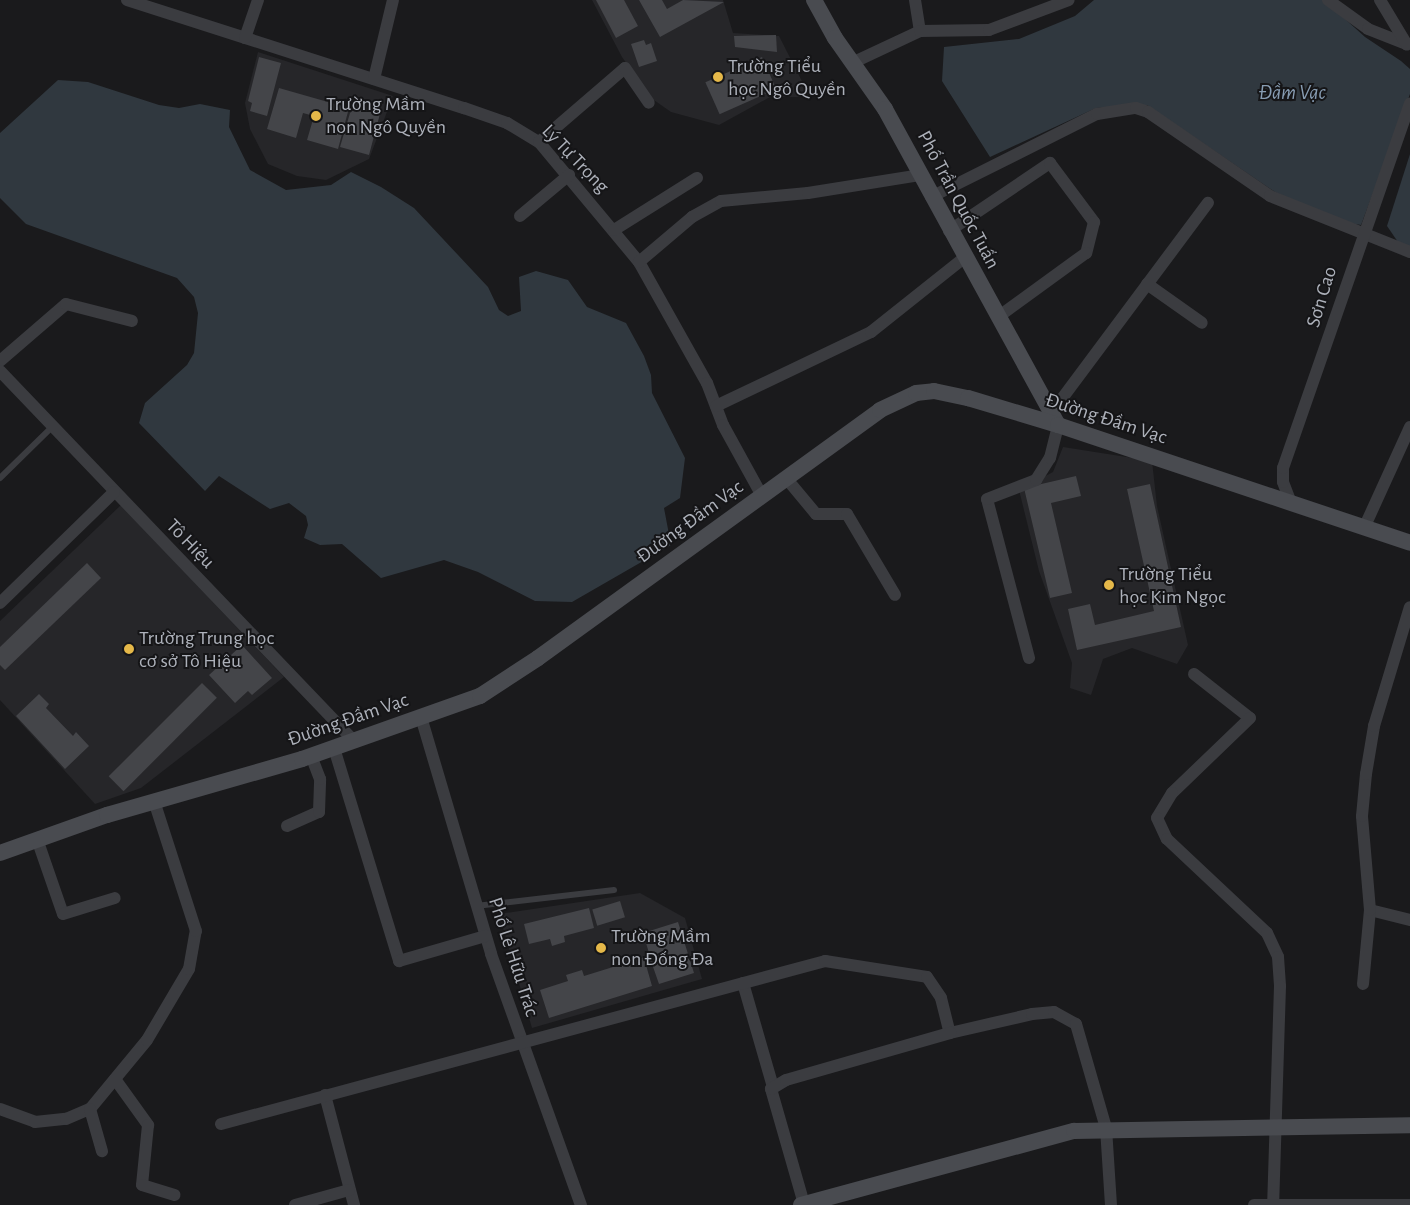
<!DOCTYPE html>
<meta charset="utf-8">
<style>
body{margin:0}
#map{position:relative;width:1410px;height:1205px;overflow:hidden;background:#1a1a1c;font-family:"Alegreya Sans",sans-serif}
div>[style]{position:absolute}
.built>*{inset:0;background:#262629}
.water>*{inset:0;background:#30383f}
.building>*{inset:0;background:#444549;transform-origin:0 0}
.lane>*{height:6px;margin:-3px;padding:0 3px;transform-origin:3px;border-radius:3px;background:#3b3c40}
.street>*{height:12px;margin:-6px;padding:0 6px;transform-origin:6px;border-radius:6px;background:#3b3c40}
.secondary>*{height:16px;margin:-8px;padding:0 8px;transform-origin:8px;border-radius:8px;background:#494b50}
.dots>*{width:14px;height:14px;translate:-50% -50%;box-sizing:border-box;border:2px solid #151517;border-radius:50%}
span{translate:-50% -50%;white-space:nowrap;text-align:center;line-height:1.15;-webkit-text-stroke:4px #151517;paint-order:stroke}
.poi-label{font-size:20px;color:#adb1ba}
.left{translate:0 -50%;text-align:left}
.street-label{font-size:20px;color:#adb1ba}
.water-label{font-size:21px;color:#879cb2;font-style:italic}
</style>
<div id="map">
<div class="built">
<i style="clip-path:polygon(592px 0,723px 0,733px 33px,779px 36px,810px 97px,770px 97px,719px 125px,671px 112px,651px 98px,622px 57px)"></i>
<i style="clip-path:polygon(258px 52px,393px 96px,369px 159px,326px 180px,297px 176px,268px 164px,250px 129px,245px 103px)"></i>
<i style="clip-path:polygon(1063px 447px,1152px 461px,1157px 506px,1188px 645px,1177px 664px,1132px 648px,1103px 659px,1091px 695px,1070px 688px,1072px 663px,1039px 571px,1019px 490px,1053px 472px)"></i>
<i style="clip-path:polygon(121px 505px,284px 677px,141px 788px,95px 804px,0 700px,0 621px)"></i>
<i style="clip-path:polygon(640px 893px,685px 918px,702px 979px,532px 1028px,499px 914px)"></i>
</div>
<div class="water">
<i style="clip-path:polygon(1094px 0,1324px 0,1365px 37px,1401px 61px,1410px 69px,1410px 94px,1361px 225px,1344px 222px,1275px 192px,1147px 105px,1096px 108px,990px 157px,942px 81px,944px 47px,1019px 39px,1075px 16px)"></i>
<i style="clip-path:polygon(58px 80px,88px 82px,159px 105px,179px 108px,200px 104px,230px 110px,229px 127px,250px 170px,286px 190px,331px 185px,351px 172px,381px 187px,414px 208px,488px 287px,499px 310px,508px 316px,521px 311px,519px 277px,536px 271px,568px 280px,587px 307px,626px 323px,644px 356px,651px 375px,652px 393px,685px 458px,680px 498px,664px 508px,671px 545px,572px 602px,535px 601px,478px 572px,444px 560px,381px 578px,342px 544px,320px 545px,304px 538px,308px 525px,306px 516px,289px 503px,270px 509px,219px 476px,205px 491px,139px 423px,145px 403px,187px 365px,194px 353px,198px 313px,194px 297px,177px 278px,26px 224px,0 198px,0 133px)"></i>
<i style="clip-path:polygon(1410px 154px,1410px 249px,1400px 245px,1387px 226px)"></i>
</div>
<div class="building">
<i style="clip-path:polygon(596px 0,624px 0,638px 26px,616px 38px)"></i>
<i style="clip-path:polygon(639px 0,662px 0,667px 9px,683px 0,724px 2px,660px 37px)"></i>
<i style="clip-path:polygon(776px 35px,777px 52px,735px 47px,734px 36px)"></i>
<i style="clip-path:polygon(644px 40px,646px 45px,651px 43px,657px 61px,639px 67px,631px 44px)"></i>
<i style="clip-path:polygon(259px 57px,281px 63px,267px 116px,250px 111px,252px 103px,248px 101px)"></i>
<i style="left:762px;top:57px;width:35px;height:62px;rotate:66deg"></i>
<i style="clip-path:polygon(279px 88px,349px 108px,338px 149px,307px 140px,314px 116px,303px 113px,296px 138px,267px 129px)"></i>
<i style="clip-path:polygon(358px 106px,381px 110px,369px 155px,340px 147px,350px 113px)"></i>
<i style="clip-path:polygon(1076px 476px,1081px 496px,1051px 503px,1072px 593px,1050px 598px,1024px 488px)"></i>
<i style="clip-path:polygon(1150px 484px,1181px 627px,1077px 650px,1068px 609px,1090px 604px,1095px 625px,1154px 611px,1127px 489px)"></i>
<i style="clip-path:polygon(87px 563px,101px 578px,5px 670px,0 665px,0 647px)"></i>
<i style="clip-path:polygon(242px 645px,272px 678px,252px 695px,248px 691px,235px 703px,209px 675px)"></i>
<i style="left:202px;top:683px;width:21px;height:132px;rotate:45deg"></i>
<i style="clip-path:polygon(39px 694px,49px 704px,46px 708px,73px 736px,76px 732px,89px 746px,65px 769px,16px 716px)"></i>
<i style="left:620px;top:901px;width:17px;height:29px;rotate:73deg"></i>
<i style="clip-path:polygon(589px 908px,594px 928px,564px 936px,565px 942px,552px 946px,550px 939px,529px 944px,524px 924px)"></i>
<i style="clip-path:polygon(678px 922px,694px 973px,659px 984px,652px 964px,646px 965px,652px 986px,549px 1018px,540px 990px,568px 981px,566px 975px,582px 970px,584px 976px,642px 958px,649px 953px,643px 933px)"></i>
</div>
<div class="lane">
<i style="left:0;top:478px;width:73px;rotate:-44.4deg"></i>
<i style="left:476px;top:906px;width:139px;rotate:-6.6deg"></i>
</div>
<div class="street">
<i style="left:127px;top:0;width:354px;rotate:17.8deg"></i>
<i style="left:464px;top:108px;width:46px;rotate:19.2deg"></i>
<i style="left:507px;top:123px;width:37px;rotate:31deg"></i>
<i style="left:539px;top:142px;width:156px;rotate:50.2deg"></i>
<i style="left:639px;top:262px;width:139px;rotate:60.7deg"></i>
<i style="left:707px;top:383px;width:45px;rotate:69.1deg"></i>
<i style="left:723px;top:425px;width:81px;rotate:61.2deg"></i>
<i style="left:915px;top:0;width:31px;rotate:81deg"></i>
<i style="left:1328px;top:0;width:49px;rotate:35.9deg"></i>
<i style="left:1368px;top:29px;width:41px;rotate:21.5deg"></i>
<i style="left:1380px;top:0;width:52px;rotate:59deg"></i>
<i style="left:245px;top:38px;width:40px;rotate:-71.1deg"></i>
<i style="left:852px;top:63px;width:75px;rotate:-25.2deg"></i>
<i style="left:920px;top:31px;width:69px;rotate:-0.8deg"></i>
<i style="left:989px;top:30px;width:85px;rotate:-20.6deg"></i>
<i style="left:374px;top:79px;width:81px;rotate:-76.5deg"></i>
<i style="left:539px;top:142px;width:113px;rotate:-40.7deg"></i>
<i style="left:625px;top:68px;width:42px;rotate:55.6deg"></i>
<i style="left:931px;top:197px;width:186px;rotate:-26.6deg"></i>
<i style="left:1097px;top:114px;width:39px;rotate:-9deg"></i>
<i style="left:1136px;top:108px;width:13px;rotate:18deg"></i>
<i style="left:1148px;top:112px;width:148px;rotate:34.5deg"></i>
<i style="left:1270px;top:196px;width:151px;rotate:21.8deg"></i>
<i style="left:520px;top:216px;width:64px;rotate:-39.9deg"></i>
<i style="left:614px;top:230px;width:98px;rotate:-32.1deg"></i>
<i style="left:949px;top:231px;width:122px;rotate:-34deg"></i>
<i style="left:1050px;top:163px;width:74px;rotate:53.3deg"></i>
<i style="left:1094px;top:222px;width:32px;rotate:104deg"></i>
<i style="left:1086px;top:253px;width:109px;rotate:144deg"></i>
<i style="left:639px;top:262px;width:70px;rotate:-40.3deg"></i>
<i style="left:692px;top:217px;width:33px;rotate:-29deg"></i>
<i style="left:721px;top:201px;width:87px;rotate:-5.3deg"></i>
<i style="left:808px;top:193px;width:113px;rotate:-9.1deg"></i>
<i style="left:1147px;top:284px;width:67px;rotate:35.3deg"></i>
<i style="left:0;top:361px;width:87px;rotate:-40.8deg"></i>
<i style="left:66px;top:304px;width:68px;rotate:14.4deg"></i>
<i style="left:0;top:371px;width:512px;rotate:46.27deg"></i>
<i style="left:716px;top:406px;width:172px;rotate:-25.5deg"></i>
<i style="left:871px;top:332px;width:119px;rotate:-38.5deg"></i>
<i style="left:1052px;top:412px;width:261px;rotate:-53.3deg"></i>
<i style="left:786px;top:478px;width:47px;rotate:50.2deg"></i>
<i style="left:816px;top:514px;width:31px"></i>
<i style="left:847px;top:514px;width:94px;rotate:59.3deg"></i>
<i style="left:1291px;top:503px;width:22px;rotate:-111deg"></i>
<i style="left:1283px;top:482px;width:14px;rotate:-90deg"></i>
<i style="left:1283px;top:468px;width:386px;rotate:-70.8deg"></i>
<i style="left:1364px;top:528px;width:111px;rotate:-65.5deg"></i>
<i style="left:0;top:603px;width:159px;rotate:-44.2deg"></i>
<i style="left:1029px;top:658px;width:164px;rotate:-104.8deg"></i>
<i style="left:987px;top:499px;width:53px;rotate:-21.2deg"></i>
<i style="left:1036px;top:480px;width:26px;rotate:-58deg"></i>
<i style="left:1050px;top:458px;width:34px;rotate:-76deg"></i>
<i style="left:1194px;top:674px;width:71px;rotate:38.2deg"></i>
<i style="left:1250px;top:718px;width:108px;rotate:136.1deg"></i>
<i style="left:1172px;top:793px;width:29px;rotate:121deg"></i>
<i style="left:1157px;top:818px;width:23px;rotate:65deg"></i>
<i style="left:1167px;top:839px;width:137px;rotate:43.2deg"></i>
<i style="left:1267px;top:933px;width:26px;rotate:65deg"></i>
<i style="left:1278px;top:957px;width:29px;rotate:86deg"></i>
<i style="left:1280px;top:986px;width:218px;rotate:91.8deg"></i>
<i style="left:421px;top:717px;width:247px;rotate:73.5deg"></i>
<i style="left:491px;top:954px;width:267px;rotate:70.3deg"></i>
<i style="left:334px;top:748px;width:223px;rotate:73deg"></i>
<i style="left:399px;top:961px;width:90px;rotate:-16.2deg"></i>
<i style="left:287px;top:826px;width:35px;rotate:-24deg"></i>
<i style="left:319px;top:812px;width:33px;rotate:-88deg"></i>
<i style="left:320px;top:779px;width:25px;rotate:-111deg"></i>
<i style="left:37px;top:839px;width:79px;rotate:70.9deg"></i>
<i style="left:63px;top:914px;width:54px;rotate:-17.1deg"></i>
<i style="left:1370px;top:910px;width:41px;rotate:14deg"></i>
<i style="left:743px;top:983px;width:108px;rotate:73.9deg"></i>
<i style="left:1363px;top:984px;width:74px;rotate:-84.6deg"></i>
<i style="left:1370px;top:910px;width:94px;rotate:-94.9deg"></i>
<i style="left:1362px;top:816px;width:42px;rotate:-84.6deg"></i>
<i style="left:1366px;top:774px;width:49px;rotate:-80.5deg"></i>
<i style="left:1374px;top:726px;width:124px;rotate:-73.2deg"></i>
<i style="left:115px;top:1079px;width:57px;rotate:54.3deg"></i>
<i style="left:148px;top:1125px;width:60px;rotate:95.7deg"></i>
<i style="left:142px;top:1185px;width:34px;rotate:17deg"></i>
<i style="left:325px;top:1095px;width:114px;rotate:75.2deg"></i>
<i style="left:0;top:1109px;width:37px;rotate:20deg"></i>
<i style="left:35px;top:1122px;width:31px;rotate:-6deg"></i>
<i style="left:66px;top:1119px;width:26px;rotate:-23deg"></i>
<i style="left:90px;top:1109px;width:89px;rotate:-50.4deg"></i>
<i style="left:147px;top:1040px;width:82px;rotate:-59.4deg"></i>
<i style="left:189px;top:969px;width:39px;rotate:-80deg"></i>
<i style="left:196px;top:931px;width:137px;rotate:-107.9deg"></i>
<i style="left:90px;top:1109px;width:44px;rotate:74.1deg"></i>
<i style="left:221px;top:1124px;width:626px;rotate:-15.1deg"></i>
<i style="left:825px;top:961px;width:103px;rotate:8.9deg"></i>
<i style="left:927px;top:977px;width:25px;rotate:56deg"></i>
<i style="left:941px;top:998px;width:36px;rotate:76deg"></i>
<i style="left:950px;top:1033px;width:84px;rotate:-13deg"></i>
<i style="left:1032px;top:1014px;width:22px;rotate:-5deg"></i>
<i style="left:1054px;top:1012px;width:25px;rotate:29deg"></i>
<i style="left:1076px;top:1024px;width:108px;rotate:73.9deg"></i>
<i style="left:1106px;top:1128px;width:77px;rotate:86.3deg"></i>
<i style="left:804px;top:1204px;width:120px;rotate:-106deg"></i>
<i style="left:771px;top:1089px;width:17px;rotate:-31deg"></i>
<i style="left:786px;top:1080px;width:171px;rotate:-16deg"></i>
<i style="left:295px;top:1205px;width:56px;rotate:-15.5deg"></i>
<i style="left:1254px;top:1205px;width:156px"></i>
</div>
<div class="secondary">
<i style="left:814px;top:0;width:43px;rotate:61.1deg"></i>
<i style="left:835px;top:38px;width:87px;rotate:54.8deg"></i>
<i style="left:885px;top:109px;width:360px;rotate:61.3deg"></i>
<i style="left:0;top:853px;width:114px;rotate:-19.6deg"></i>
<i style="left:107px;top:815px;width:203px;rotate:-16deg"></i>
<i style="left:302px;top:759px;width:189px;rotate:-19.5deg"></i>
<i style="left:480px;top:696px;width:69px;rotate:-33.2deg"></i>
<i style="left:538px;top:658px;width:422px;rotate:-35.9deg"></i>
<i style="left:880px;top:410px;width:40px;rotate:-25deg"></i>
<i style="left:916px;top:393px;width:18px;rotate:-6deg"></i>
<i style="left:934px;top:391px;width:35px;rotate:12deg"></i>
<i style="left:968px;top:398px;width:94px;rotate:16.7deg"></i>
<i style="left:1058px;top:425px;width:371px;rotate:18.5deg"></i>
<i style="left:801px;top:1205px;width:283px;rotate:-15.2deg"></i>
<i style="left:1074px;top:1131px;width:336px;rotate:-1deg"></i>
</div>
<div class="dots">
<i style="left:718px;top:77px;background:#e5b849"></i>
<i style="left:316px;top:116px;background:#e5b849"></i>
<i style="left:1109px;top:585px;background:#e5b849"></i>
<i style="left:129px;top:649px;background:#e5b849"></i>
<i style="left:601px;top:948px;background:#e5b849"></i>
</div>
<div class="poi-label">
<span class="left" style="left:728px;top:78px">Trường Tiểu<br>học Ngô Quyền</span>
<span class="left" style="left:326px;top:116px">Trường Mầm<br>non Ngô Quyền</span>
<span class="left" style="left:1119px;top:586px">Trường Tiểu<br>học Kim Ngọc</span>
<span class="left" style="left:139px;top:650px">Trường Trung học<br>cơ sở Tô Hiệu</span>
<span class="left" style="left:611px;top:948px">Trường Mầm<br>non Đống Đa</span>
</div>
<div class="street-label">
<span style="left:575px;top:159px;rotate:46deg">Lý Tự Trọng</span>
<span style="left:958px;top:200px;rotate:62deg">Phố Trần Quốc Tuấn</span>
<span style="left:1322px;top:297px;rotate:-73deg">Sơn Cao</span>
<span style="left:1106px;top:419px;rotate:18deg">Đường Đầm Vạc</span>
<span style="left:690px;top:522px;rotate:-36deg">Đường Đầm Vạc</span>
<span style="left:190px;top:544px;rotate:46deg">Tô Hiệu</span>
<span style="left:348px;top:720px;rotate:-19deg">Đường Đầm Vạc</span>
<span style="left:513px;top:957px;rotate:72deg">Phố Lê Hữu Trác</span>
</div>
<div class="water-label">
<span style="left:1292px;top:93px">Đầm Vạc</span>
</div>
</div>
